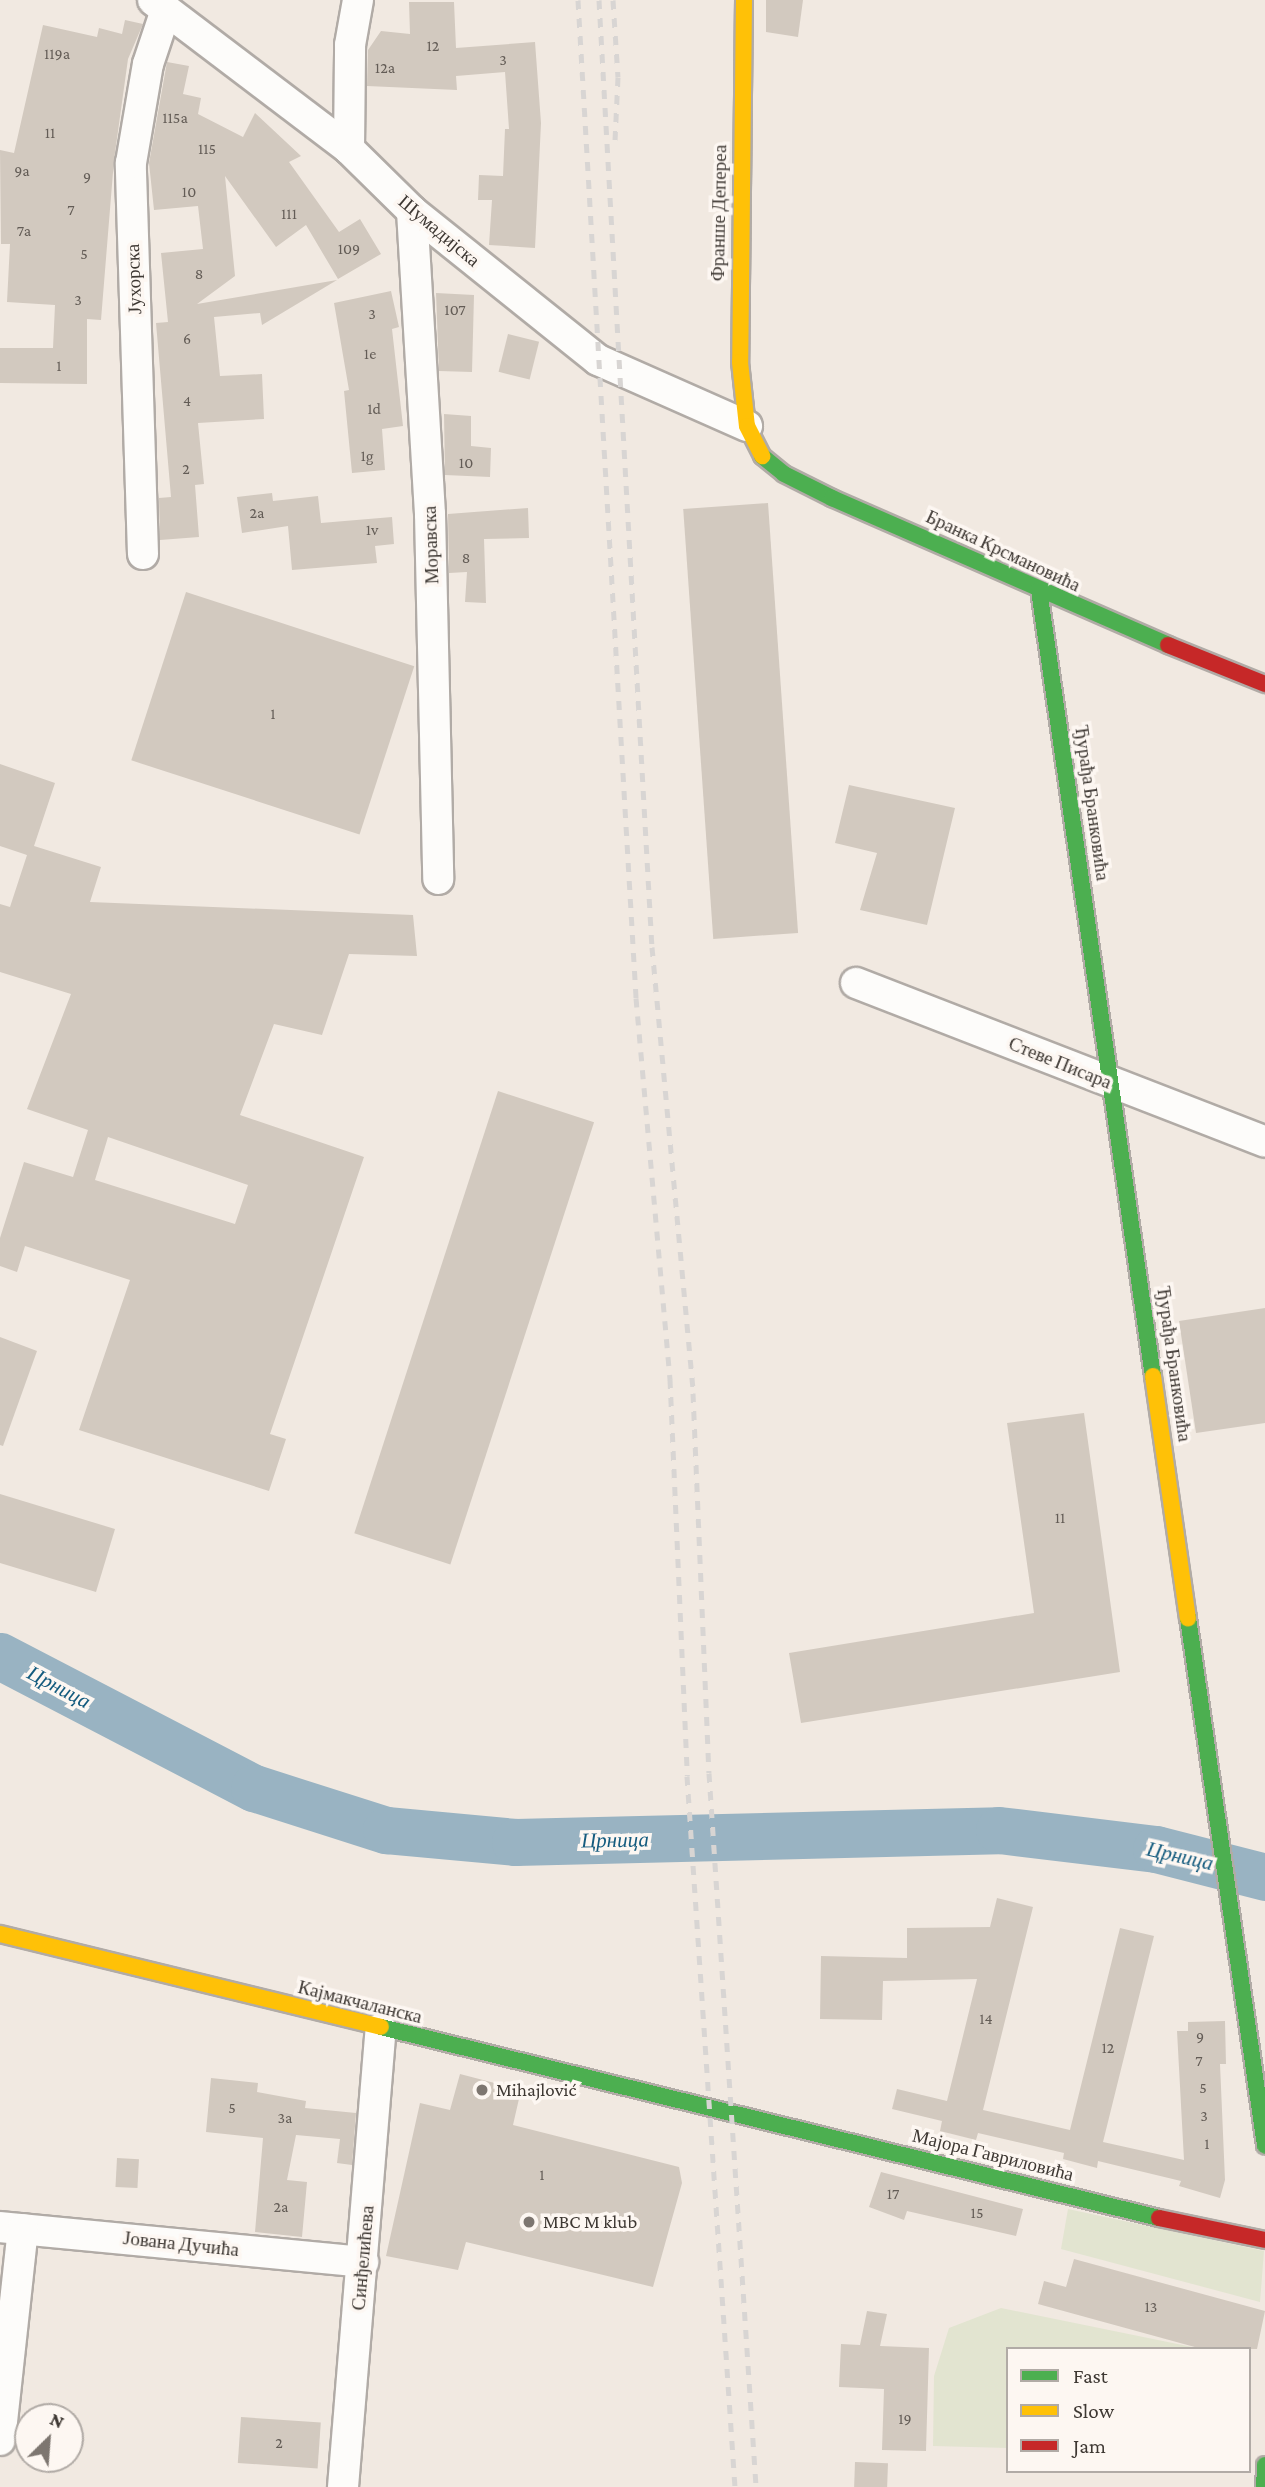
<!DOCTYPE html>
<meta charset="utf-8">
<style>
body{margin:0}
#map{position:relative;width:1265px;height:2487px;overflow:hidden;background:#f1e9e1;font-family:"Crimson Pro",serif}
div>[style]{position:absolute}
.green>*{inset:0;background:#e2e4d0}
.river>*{height:47px;margin:-23.5px;padding:0 23.5px;transform-origin:23.5px;border-radius:23.5px;background:#99b3c2}
.building>*{inset:0;background:#d2c9bf;transform-origin:0 0}
.roads{filter:drop-shadow(2px 0 #b1aba6) drop-shadow(-2px 0 #b1aba6) drop-shadow(0 2px #b1aba6) drop-shadow(0 -2px #b1aba6)}
.street>*{height:30px;margin:-15px;padding:0 15px;transform-origin:15px;border-radius:15px;background:#fdfcfa}
.fast>*{height:16px;margin:-8px;padding:0 8px;transform-origin:8px;border-radius:8px;background:#4caf50}
.slow>*{height:16px;margin:-8px;padding:0 8px;transform-origin:8px;border-radius:8px;background:#ffc107}
.jam>*{height:16px;margin:-8px;padding:0 8px;transform-origin:8px;border-radius:8px;background:#c62828}
.rail>*{height:5px;margin-top:-2.5px;transform-origin:0;background:repeating-linear-gradient(90deg,#d8d5d3 0 9px,transparent 0 18px)}
.dots>*{width:19px;height:19px;translate:-50% -50%;box-sizing:border-box;border:4px solid #fdf7f2;border-radius:50%}
span{translate:-50% -50%;white-space:nowrap;text-align:center;line-height:1.15;-webkit-text-stroke:7px #fdf7f2;paint-order:stroke}
.number-label{font-size:16px;color:#635c56}
.number-label span{-webkit-text-stroke-width:0}
.street-label{font-size:19px;color:#3e3833}
.poi-label{font-size:19px;color:#3e3833}
.left{translate:0 -50%;text-align:left}
.water-label{font-size:21px;color:#145b7e;font-style:italic}
.legend{position:absolute;left:1006px;top:2347px;width:245px;height:126px;box-sizing:border-box;background:#fdf7f2;border:2px solid #b1aba6;margin:0;padding:9px 12px;list-style:none;font-size:21px;color:#3e3833}
.legend li{display:flex;align-items:center;gap:14px;height:35px}
.legend b{width:35px;border:2px solid #b1aba6}
.north{position:absolute;left:14px;top:2403px;width:70px;height:70px;box-sizing:border-box;background:#fdf7f2;border:2px solid #b1aba6;border-radius:50%;rotate:25deg;font-size:19px;font-weight:700;line-height:28px;text-align:center;color:#3e3833}
.north::after{content:'';display:block;margin:auto;width:24px;height:32px;background:#7d7670;clip-path:polygon(50% 0,100% 100%,50% 72%,0 100%)}
</style>
<div id="map">
<div class="green">
<i style="clip-path:polygon(1068px 2209px,1264px 2251px,1260px 2302px,1061px 2249px)"></i>
<i style="clip-path:polygon(1001px 2308px,1202px 2349px,1008px 2349px,1008px 2448px,933px 2446px,934px 2376px,949px 2328px)"></i>
</div>
<div class="river">
<i style="left:0;top:1656px;width:286px;rotate:27.5deg"></i>
<i style="left:254px;top:1788px;width:139px;rotate:17.7deg"></i>
<i style="left:386px;top:1830px;width:130px;rotate:5.3deg"></i>
<i style="left:515px;top:1842px;width:484px;rotate:-1.4deg"></i>
<i style="left:999px;top:1830px;width:158px;rotate:6.9deg"></i>
<i style="left:1156px;top:1849px;width:113px;rotate:14.4deg"></i>
</div>
<div class="building">
<i style="clip-path:polygon(766px 0,803px 0,798px 37px,766px 32px)"></i>
<i style="clip-path:polygon(409px 2px,454px 2px,456px 48px,535px 42px,541px 123px,535px 248px,489px 245px,492px 200px,478px 200px,479px 175px,503px 176px,505px 129px,509px 129px,505px 72px,456px 76px,457px 90px,367px 86px,368px 50px,381px 31px,410px 34px)"></i>
<i style="clip-path:polygon(125px 20px,143px 24px,128px 59px,114px 160px,101px 320px,87px 319px,87px 384px,0 383px,0 348px,53px 348px,55px 305px,7px 302px,10px 244px,1px 244px,0 150px,14px 153px,43px 25px,97px 37px,99px 28px,122px 34px)"></i>
<i style="clip-path:polygon(167px 62px,189px 66px,183px 94px,201px 98px,198px 114px,243px 137px,255px 113px,301px 156px,289px 162px,339px 232px,360px 219px,381px 254px,338px 279px,306px 225px,276px 247px,225px 176px,235px 276px,197px 304px,337px 280px,262px 325px,260px 313px,214px 317px,220px 376px,262px 374px,264px 419px,198px 423px,204px 484px,195px 485px,199px 537px,160px 540px,159px 498px,171px 497px,156px 323px,168px 322px,161px 253px,203px 249px,198px 206px,154px 210px,149px 163px)"></i>
<i style="clip-path:polygon(391px 291px,399px 327px,392px 329px,403px 426px,382px 429px,385px 470px,352px 473px,344px 391px,349px 390px,334px 303px)"></i>
<i style="clip-path:polygon(436px 293px,474px 295px,472px 372px,439px 371px)"></i>
<i style="left:508px;top:334px;width:32px;height:39px;rotate:14deg"></i>
<i style="clip-path:polygon(444px 414px,471px 416px,471px 446px,491px 448px,490px 477px,445px 475px)"></i>
<i style="clip-path:polygon(272px 493px,273px 501px,318px 496px,321px 523px,392px 517px,394px 544px,375px 546px,377px 563px,292px 570px,288px 526px,242px 533px,237px 497px)"></i>
<i style="left:768px;top:503px;width:431px;height:85px;rotate:86deg"></i>
<i style="clip-path:polygon(528px 508px,529px 538px,484px 539px,486px 603px,465px 602px,467px 572px,449px 573px,448px 514px)"></i>
<i style="left:186px;top:592px;width:240px;height:177px;rotate:18deg"></i>
<i style="clip-path:polygon(evenodd,0 764px,55px 783px,34px 846px,101px 867px,90px 902px,413px 915px,417px 956px,349px 954px,322px 1035px,274px 1024px,240px 1115px,364px 1157px,270px 1434px,286px 1439px,269px 1491px,79px 1430px,130px 1280px,25px 1246px,17px 1272px,0 1266px,0 1238px,24px 1162px,73px 1177px,88px 1130px,27px 1109px,71px 994px,0 972px,0 904px,10px 907px,27px 855px,0 846px,0 764px,108px 1137px,248px 1185px,235px 1224px,95px 1180px,108px 1137px)"></i>
<i style="clip-path:polygon(849px 785px,955px 808px,927px 925px,860px 910px,877px 853px,835px 843px)"></i>
<i style="left:498px;top:1091px;width:101px;height:465px;rotate:18deg"></i>
<i style="clip-path:polygon(1265px 1308px,1265px 1423px,1196px 1433px,1179px 1321px)"></i>
<i style="clip-path:polygon(0 1337px,37px 1351px,3px 1446px,0 1445px)"></i>
<i style="clip-path:polygon(1084px 1413px,1120px 1672px,801px 1723px,789px 1653px,1034px 1613px,1007px 1423px)"></i>
<i style="clip-path:polygon(0 1494px,115px 1529px,96px 1592px,0 1563px)"></i>
<i style="clip-path:polygon(997px 1898px,1033px 1907px,983px 2110px,1070px 2130px,1120px 1928px,1154px 1936px,1103px 2142px,1184px 2160px,1177px 2031px,1188px 2031px,1188px 2022px,1225px 2021px,1226px 2064px,1220px 2064px,1225px 2180px,1220px 2198px,1179px 2186px,1181px 2181px,1098px 2161px,1097px 2168px,1063px 2159px,1064px 2153px,978px 2133px,976px 2140px,940px 2131px,942px 2121px,892px 2109px,897px 2089px,947px 2101px,977px 1979px,883px 1981px,882px 2020px,820px 2019px,821px 1956px,907px 1958px,907px 1928px,990px 1927px)"></i>
<i style="clip-path:polygon(460px 2074px,521px 2090px,513px 2125px,679px 2167px,682px 2183px,653px 2287px,466px 2242px,458px 2270px,386px 2256px,420px 2103px,450px 2110px)"></i>
<i style="clip-path:polygon(211px 2078px,258px 2083px,257px 2092px,306px 2101px,305px 2108px,356px 2113px,352px 2165px,337px 2163px,340px 2139px,296px 2135px,287px 2180px,307px 2182px,302px 2237px,255px 2232px,263px 2138px,206px 2132px)"></i>
<i style="left:117px;top:2158px;width:22px;height:29px;rotate:3deg"></i>
<i style="clip-path:polygon(881px 2172px,1023px 2209px,1016px 2236px,907px 2211px,904px 2220px,869px 2207px)"></i>
<i style="clip-path:polygon(1074px 2259px,1265px 2311px,1257px 2349px,1202px 2349px,1038px 2304px,1044px 2281px,1066px 2287px)"></i>
<i style="clip-path:polygon(867px 2311px,887px 2314px,880px 2346px,929px 2348px,926px 2451px,882px 2450px,884px 2389px,839px 2387px,841px 2344px,860px 2345px)"></i>
<i style="left:241px;top:2417px;width:80px;height:46px;rotate:4deg"></i>
<i style="left:855px;top:2462px;width:33px;height:25px;rotate:2deg"></i>
</div>
<div class="roads">
<div class="street">
<i style="left:153px;top:0;width:246px;rotate:37.2deg"></i>
<i style="left:349px;top:149px;width:88px;rotate:44.5deg"></i>
<i style="left:412px;top:211px;width:238px;rotate:38.7deg"></i>
<i style="left:598px;top:360px;width:163px;rotate:23.9deg"></i>
<i style="left:349px;top:149px;width:104px;rotate:-89.4deg"></i>
<i style="left:350px;top:45px;width:46px;rotate:-79.9deg"></i>
<i style="left:412px;top:211px;width:304px;rotate:86.6deg"></i>
<i style="left:430px;top:514px;width:365px;rotate:88.7deg"></i>
<i style="left:143px;top:554px;width:391px;rotate:-91.8deg"></i>
<i style="left:131px;top:163px;width:100px;rotate:-80.3deg"></i>
<i style="left:148px;top:64px;width:57px;rotate:-71.6deg"></i>
<i style="left:856px;top:983px;width:439px;rotate:21.2deg"></i>
<i style="left:0;top:2227px;width:365px;rotate:5.5deg"></i>
<i style="left:0;top:2440px;width:212px;rotate:-83.8deg"></i>
<i style="left:343px;top:2487px;width:460px;rotate:-85.3deg"></i>
</div>
<div class="fast">
<i style="left:762px;top:456px;width:28px;rotate:39deg"></i>
<i style="left:784px;top:474px;width:54px;rotate:26.6deg"></i>
<i style="left:832px;top:498px;width:367px;rotate:23.6deg"></i>
<i style="left:1039px;top:590px;width:794px;rotate:81.75deg"></i>
<i style="left:1188px;top:1618px;width:533px;rotate:81.69deg"></i>
<i style="left:381px;top:2027px;width:801px;rotate:13.79deg"></i>
<i style="left:1264px;top:2487px;width:22px;rotate:-87deg"></i>
</div>
<div class="slow">
<i style="left:744px;top:0;width:362px;rotate:90.6deg"></i>
<i style="left:740px;top:362px;width:64px;rotate:83.8deg"></i>
<i style="left:747px;top:426px;width:34px;rotate:63deg"></i>
<i style="left:1153px;top:1376px;width:245px;rotate:81.8deg"></i>
<i style="left:0;top:1934px;width:392px;rotate:13.7deg"></i>
</div>
<div class="jam">
<i style="left:1168px;top:645px;width:105px;rotate:21.9deg"></i>
<i style="left:1159px;top:2218px;width:108px;rotate:11.7deg"></i>
</div>
</div>
<div class="rail">
<i style="left:578px;top:0;width:1000px;rotate:86.67deg"></i>
<i style="left:636px;top:998px;width:383px;rotate:84.9deg"></i>
<i style="left:670px;top:1379px;width:397px;rotate:87.5deg"></i>
<i style="left:687px;top:1776px;width:713px;rotate:86.14deg"></i>
<i style="left:599px;top:0;width:948px;rotate:86.8deg"></i>
<i style="left:652px;top:947px;width:448px;rotate:84.7deg"></i>
<i style="left:693px;top:1393px;width:380px;rotate:87.6deg"></i>
<i style="left:709px;top:1773px;width:716px;rotate:86.23deg"></i>
<i style="left:613px;top:0;width:77px;rotate:86.3deg"></i>
<i style="left:618px;top:77px;width:63px;rotate:92.7deg"></i>
</div>
<div class="dots">
<i style="left:482px;top:2090px;background:#7d7670"></i>
<i style="left:529px;top:2222px;background:#7d7670"></i>
</div>
<div class="number-label">
<span style="left:433px;top:46px">12</span>
<span style="left:57px;top:54px">119a</span>
<span style="left:503px;top:60px">3</span>
<span style="left:385px;top:68px">12a</span>
<span style="left:175px;top:118px">115a</span>
<span style="left:50px;top:133px">11</span>
<span style="left:207px;top:149px">115</span>
<span style="left:22px;top:171px">9a</span>
<span style="left:87px;top:177px">9</span>
<span style="left:189px;top:192px">10</span>
<span style="left:71px;top:210px">7</span>
<span style="left:289px;top:214px">111</span>
<span style="left:24px;top:231px">7a</span>
<span style="left:349px;top:249px">109</span>
<span style="left:84px;top:254px">5</span>
<span style="left:199px;top:274px">8</span>
<span style="left:78px;top:300px">3</span>
<span style="left:455px;top:310px">107</span>
<span style="left:372px;top:314px">3</span>
<span style="left:187px;top:339px">6</span>
<span style="left:370px;top:354px">1e</span>
<span style="left:59px;top:366px">1</span>
<span style="left:187px;top:401px">4</span>
<span style="left:374px;top:409px">1d</span>
<span style="left:367px;top:456px">1g</span>
<span style="left:466px;top:463px">10</span>
<span style="left:186px;top:469px">2</span>
<span style="left:257px;top:513px">2a</span>
<span style="left:372px;top:530px">1v</span>
<span style="left:466px;top:558px">8</span>
<span style="left:273px;top:714px">1</span>
<span style="left:1060px;top:1518px">11</span>
<span style="left:986px;top:2019px">14</span>
<span style="left:1200px;top:2037px">9</span>
<span style="left:1108px;top:2048px">12</span>
<span style="left:1199px;top:2061px">7</span>
<span style="left:1203px;top:2088px">5</span>
<span style="left:232px;top:2108px">5</span>
<span style="left:1204px;top:2116px">3</span>
<span style="left:285px;top:2118px">3a</span>
<span style="left:1207px;top:2144px">1</span>
<span style="left:542px;top:2175px">1</span>
<span style="left:893px;top:2194px">17</span>
<span style="left:281px;top:2207px">2a</span>
<span style="left:977px;top:2213px">15</span>
<span style="left:1151px;top:2307px">13</span>
<span style="left:905px;top:2419px">19</span>
<span style="left:279px;top:2443px">2</span>
</div>
<div class="street-label">
<span style="left:719px;top:213px;rotate:-89deg">Франше Депереа</span>
<span style="left:439px;top:231px;rotate:40deg">Шумадијска</span>
<span style="left:134px;top:279px;rotate:-92deg">Јухорска</span>
<span style="left:431px;top:545px;rotate:-92deg">Моравска</span>
<span style="left:1003px;top:551px;rotate:25deg">Бранка Крсмановића</span>
<span style="left:1092px;top:803px;rotate:82deg">Ђурађа Бранковића</span>
<span style="left:1060px;top:1063px;rotate:22deg">Стеве Писара</span>
<span style="left:1174px;top:1364px;rotate:82deg">Ђурађа Бранковића</span>
<span style="left:360px;top:2002px;rotate:14deg">Кајмакчаланска</span>
<span style="left:993px;top:2155px;rotate:14deg">Мајора Гавриловића</span>
<span style="left:181px;top:2244px;rotate:6deg">Јована Дучића</span>
<span style="left:363px;top:2258px;rotate:-85deg">Синђелићева</span>
</div>
<div class="poi-label">
<span class="left" style="left:496px;top:2090px">Mihajlović</span>
<span class="left" style="left:543px;top:2222px">MBC M klub</span>
</div>
<div class="water-label">
<span style="left:59px;top:1687px;rotate:28deg">Црница</span>
<span style="left:615px;top:1840px;rotate:-1deg">Црница</span>
<span style="left:1180px;top:1856px;rotate:13deg">Црница</span>
</div>
<ul class="legend">
<li><b style="height:9px;background:#4caf50"></b>Fast</li>
<li><b style="height:9px;background:#ffc107"></b>Slow</li>
<li><b style="height:9px;background:#c62828"></b>Jam</li>
</ul>
<div class="north">N</div>
</div>
